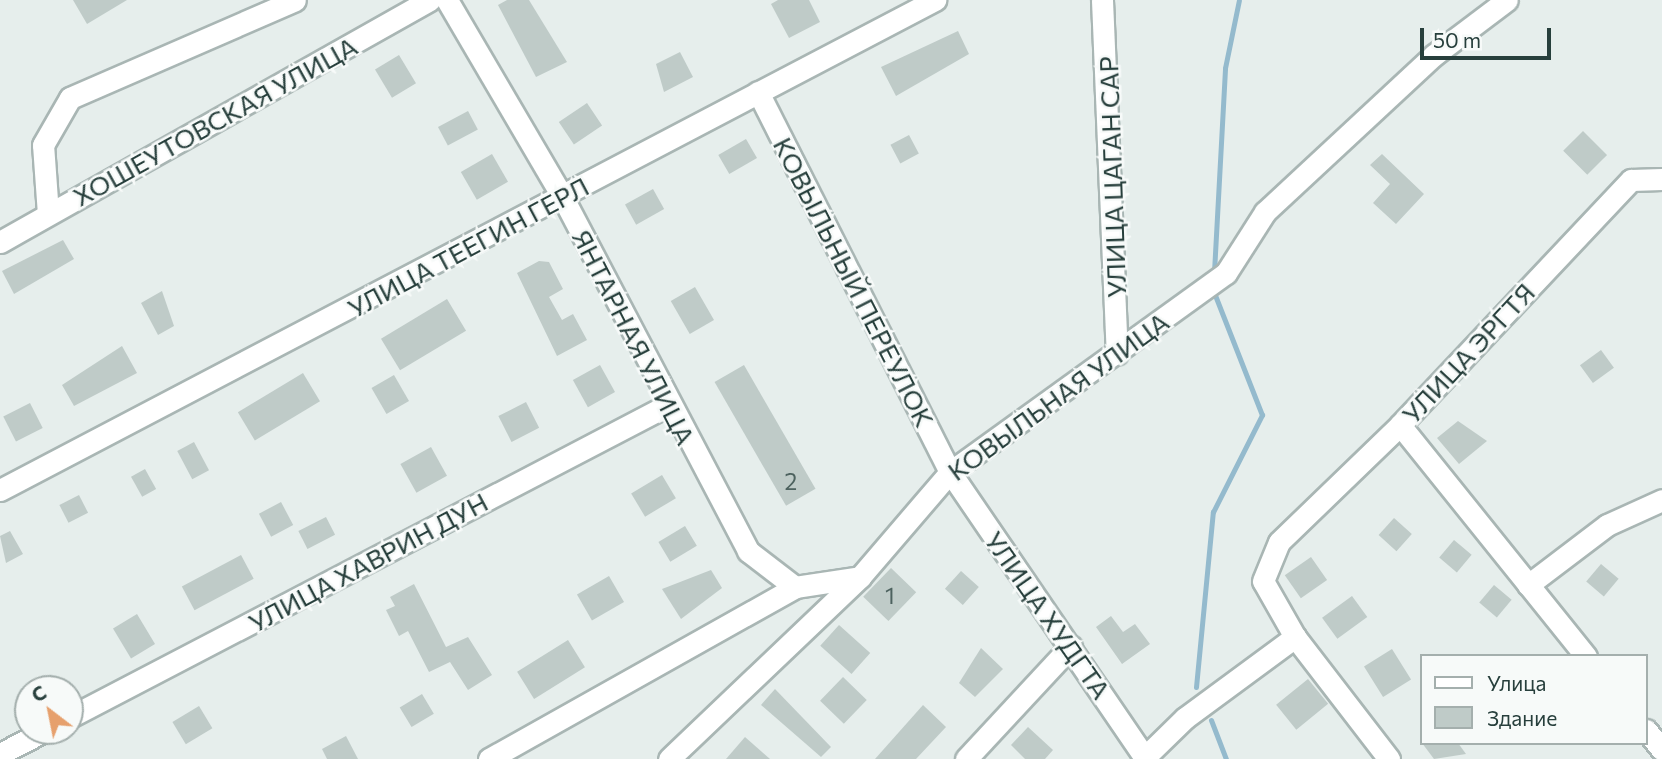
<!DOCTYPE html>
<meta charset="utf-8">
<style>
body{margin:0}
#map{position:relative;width:1662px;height:759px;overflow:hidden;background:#e6eeec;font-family:Commissioner,sans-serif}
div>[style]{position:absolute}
.stream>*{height:5px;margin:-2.5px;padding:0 2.5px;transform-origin:2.5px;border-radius:2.5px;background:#94bacd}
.building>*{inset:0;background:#bfcbc8;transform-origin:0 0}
.roads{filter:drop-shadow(2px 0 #a9b6b4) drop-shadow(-2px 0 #a9b6b4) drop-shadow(0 2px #a9b6b4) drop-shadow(0 -2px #a9b6b4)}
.minor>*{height:21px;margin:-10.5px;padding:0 10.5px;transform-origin:10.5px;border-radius:10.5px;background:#fff}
span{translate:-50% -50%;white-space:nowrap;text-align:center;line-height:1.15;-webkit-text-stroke:5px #f7faf9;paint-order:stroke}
.number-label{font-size:23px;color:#4d625f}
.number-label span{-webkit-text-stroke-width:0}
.street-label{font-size:26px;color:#273f3c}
.legend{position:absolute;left:1420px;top:654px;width:228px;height:91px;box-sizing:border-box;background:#f7faf9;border:2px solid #a4afad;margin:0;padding:9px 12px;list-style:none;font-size:21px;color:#273f3c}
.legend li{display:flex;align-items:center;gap:14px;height:35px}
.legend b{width:35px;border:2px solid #a4afad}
.north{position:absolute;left:14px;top:675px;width:70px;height:70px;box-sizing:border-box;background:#f7faf9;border:2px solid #a4afad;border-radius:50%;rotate:328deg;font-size:19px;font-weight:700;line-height:28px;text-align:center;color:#273f3c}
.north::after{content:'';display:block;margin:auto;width:24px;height:32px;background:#e6a06d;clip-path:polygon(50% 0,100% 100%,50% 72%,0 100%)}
.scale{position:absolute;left:1420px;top:28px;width:131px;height:32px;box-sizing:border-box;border:4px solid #273f3c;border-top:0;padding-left:9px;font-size:21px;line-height:24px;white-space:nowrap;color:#273f3c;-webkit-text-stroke:5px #f7faf9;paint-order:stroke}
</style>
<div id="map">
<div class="stream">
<i style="left:1214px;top:272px;width:204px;rotate:-86.9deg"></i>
<i style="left:1225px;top:68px;width:69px;rotate:-78.4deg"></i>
<i style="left:1196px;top:687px;width:176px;rotate:-84.5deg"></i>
<i style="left:1213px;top:512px;width:109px;rotate:-63.2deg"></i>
<i style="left:1262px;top:415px;width:134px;rotate:-111.4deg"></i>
<i style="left:1211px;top:720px;width:42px;rotate:69deg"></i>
</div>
<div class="building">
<i style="clip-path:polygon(73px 0,127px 0,87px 24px)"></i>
<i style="clip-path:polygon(507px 0,529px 0,567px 62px,536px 77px,498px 5px)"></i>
<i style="clip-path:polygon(778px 0,809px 0,820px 22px,789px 38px,771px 4px)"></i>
<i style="clip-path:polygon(958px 31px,969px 54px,896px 96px,881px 67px)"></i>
<i style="clip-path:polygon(680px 52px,693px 77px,664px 92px,656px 64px)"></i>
<i style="left:399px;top:55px;width:33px;height:28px;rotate:59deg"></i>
<i style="left:587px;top:103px;width:27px;height:34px;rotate:56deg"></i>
<i style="left:468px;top:111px;width:21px;height:34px;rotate:62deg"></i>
<i style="left:1583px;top:131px;width:34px;height:28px;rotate:45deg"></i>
<i style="left:909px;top:135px;width:21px;height:21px;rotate:62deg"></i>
<i style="left:746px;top:139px;width:22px;height:32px;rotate:60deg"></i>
<i style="left:492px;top:154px;width:32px;height:36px;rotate:60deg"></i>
<i style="clip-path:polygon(1382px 154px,1424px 194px,1396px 224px,1373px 203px,1390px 184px,1370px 165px)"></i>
<i style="left:653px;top:189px;width:23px;height:32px;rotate:61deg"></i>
<i style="clip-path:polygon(63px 240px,74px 259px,14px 294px,2px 271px)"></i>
<i style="clip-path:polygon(539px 261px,549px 262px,563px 289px,549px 297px,562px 320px,573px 314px,587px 340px,557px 356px,517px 273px)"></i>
<i style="left:695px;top:287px;width:38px;height:28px;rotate:60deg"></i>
<i style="clip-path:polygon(162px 291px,174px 326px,158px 335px,141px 303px)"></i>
<i style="left:447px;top:299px;width:37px;height:77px;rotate:59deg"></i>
<i style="clip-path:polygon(122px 346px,137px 373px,74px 406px,62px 385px)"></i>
<i style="left:1601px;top:350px;width:22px;height:26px;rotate:54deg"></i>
<i style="left:600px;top:365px;width:31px;height:31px;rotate:61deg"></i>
<i style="left:744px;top:365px;width:143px;height:34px;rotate:60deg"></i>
<i style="left:303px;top:373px;width:33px;height:76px;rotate:59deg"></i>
<i style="left:394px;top:375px;width:30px;height:26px;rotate:60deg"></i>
<i style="left:526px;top:402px;width:29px;height:31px;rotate:63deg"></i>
<i style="left:30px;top:403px;width:28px;height:30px;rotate:63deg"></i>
<i style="clip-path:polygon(1458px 421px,1487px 441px,1459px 464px,1437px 438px)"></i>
<i style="left:194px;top:442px;width:32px;height:19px;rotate:62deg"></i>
<i style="left:431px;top:447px;width:33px;height:35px;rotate:61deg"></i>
<i style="left:145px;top:469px;width:23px;height:16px;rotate:61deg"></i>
<i style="left:662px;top:475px;width:27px;height:36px;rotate:59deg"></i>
<i style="left:79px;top:495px;width:20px;height:22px;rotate:63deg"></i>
<i style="left:281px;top:502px;width:26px;height:25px;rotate:62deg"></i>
<i style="left:326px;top:517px;width:20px;height:31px;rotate:63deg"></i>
<i style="left:1394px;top:518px;width:24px;height:23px;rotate:42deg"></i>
<i style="left:685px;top:526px;width:23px;height:31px;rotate:59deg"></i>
<i style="clip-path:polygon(10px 531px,23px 554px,6px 563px,0 536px)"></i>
<i style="left:1454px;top:540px;width:23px;height:23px;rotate:40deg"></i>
<i style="left:241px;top:555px;width:27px;height:67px;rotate:62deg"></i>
<i style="left:1311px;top:557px;width:28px;height:32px;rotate:55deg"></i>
<i style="left:1601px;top:564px;width:23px;height:23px;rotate:40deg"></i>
<i style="left:891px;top:568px;width:35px;height:40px;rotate:44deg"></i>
<i style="clip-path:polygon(711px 570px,722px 588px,681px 619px,662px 589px)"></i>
<i style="left:961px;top:571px;width:24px;height:24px;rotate:42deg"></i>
<i style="left:609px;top:576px;width:30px;height:37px;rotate:60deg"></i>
<i style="clip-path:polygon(414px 584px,446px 647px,468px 637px,492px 675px,468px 690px,450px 662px,429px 672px,408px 631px,399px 636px,386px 610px,395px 606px,390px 597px)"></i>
<i style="left:1494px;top:585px;width:23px;height:23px;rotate:40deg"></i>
<i style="left:1352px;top:596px;width:26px;height:37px;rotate:54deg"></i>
<i style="left:137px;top:614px;width:35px;height:28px;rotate:59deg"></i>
<i style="clip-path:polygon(1111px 616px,1123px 632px,1135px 624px,1150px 644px,1122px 664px,1096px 627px)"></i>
<i style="left:839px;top:625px;width:42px;height:28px;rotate:42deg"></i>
<i style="left:568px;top:640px;width:32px;height:60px;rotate:58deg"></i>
<i style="clip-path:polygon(981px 648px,1003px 669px,975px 697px,959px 683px)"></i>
<i style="left:1392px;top:649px;width:36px;height:33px;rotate:58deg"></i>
<i style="left:843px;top:677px;width:33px;height:33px;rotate:44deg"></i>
<i style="left:1308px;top:679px;width:32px;height:41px;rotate:51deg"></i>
<i style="clip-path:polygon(775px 689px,831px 747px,821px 757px,761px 705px)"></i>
<i style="left:422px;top:694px;width:23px;height:26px;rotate:59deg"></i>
<i style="clip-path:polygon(923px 705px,946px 727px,916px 759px,875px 759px)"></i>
<i style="left:199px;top:706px;width:26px;height:31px;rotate:59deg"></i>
<i style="clip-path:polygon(1028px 727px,1053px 750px,1045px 759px,1025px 759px,1011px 745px)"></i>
<i style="clip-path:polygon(346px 736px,358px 759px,327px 759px,322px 749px)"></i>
<i style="clip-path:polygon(745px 737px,770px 759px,726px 759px)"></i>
<i style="clip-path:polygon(1422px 743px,1458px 743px,1466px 754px,1434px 759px)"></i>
</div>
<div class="roads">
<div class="minor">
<i style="left:447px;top:0;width:229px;rotate:59.6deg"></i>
<i style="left:563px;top:198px;width:399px;rotate:62.3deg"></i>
<i style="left:748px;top:551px;width:59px;rotate:37.5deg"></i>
<i style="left:1102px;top:0;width:354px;rotate:87.6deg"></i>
<i style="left:758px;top:92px;width:426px;rotate:63.2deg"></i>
<i style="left:950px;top:472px;width:348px;rotate:55.7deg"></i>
<i style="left:48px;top:214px;width:69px;rotate:-94.1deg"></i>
<i style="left:43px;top:145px;width:54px;rotate:-60.1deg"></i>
<i style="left:70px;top:98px;width:245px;rotate:-23.5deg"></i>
<i style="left:0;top:242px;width:493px;rotate:-29.4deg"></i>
<i style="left:1400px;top:425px;width:297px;rotate:51.2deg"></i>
<i style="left:0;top:490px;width:1056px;rotate:-27.66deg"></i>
<i style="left:1528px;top:585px;width:99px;rotate:-37.2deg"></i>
<i style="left:1607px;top:525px;width:60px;rotate:-24.4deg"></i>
<i style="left:70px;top:717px;width:672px;rotate:-27.56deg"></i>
<i style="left:1646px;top:730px;width:26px;rotate:51deg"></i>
<i style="left:0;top:754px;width:50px;rotate:-27.6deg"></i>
<i style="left:1145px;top:757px;width:56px;rotate:-44.3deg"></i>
<i style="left:1185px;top:718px;width:137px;rotate:-36.4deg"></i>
<i style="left:489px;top:759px;width:351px;rotate:-29.3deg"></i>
<i style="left:795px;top:587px;width:66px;rotate:-8.7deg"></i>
<i style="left:860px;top:577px;width:138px;rotate:-49.4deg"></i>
<i style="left:950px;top:472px;width:340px;rotate:-35.8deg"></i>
<i style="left:1226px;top:273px;width:72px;rotate:-57.4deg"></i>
<i style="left:1265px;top:212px;width:231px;rotate:-42.9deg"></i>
<i style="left:1434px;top:55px;width:91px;rotate:-37deg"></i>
<i style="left:669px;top:759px;width:264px;rotate:-43.6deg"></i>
<i style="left:966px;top:759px;width:154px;rotate:-47.1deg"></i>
<i style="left:1389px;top:759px;width:154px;rotate:-127.6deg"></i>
<i style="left:1295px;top:637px;width:64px;rotate:-119.7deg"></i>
<i style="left:1263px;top:581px;width:42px;rotate:-67.7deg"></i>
<i style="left:1279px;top:542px;width:168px;rotate:-44deg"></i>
<i style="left:1400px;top:425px;width:337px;rotate:-46.7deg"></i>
<i style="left:1631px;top:180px;width:31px;rotate:-2deg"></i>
</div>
</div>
<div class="number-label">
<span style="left:791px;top:481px">2</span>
<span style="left:890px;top:595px">1</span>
</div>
<div class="street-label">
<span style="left:215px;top:121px;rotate:-29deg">ХОШЕУТОВСКАЯ УЛИЦА</span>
<span style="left:1112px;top:177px;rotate:-92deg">УЛИЦА ЦАГАН САР</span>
<span style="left:468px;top:247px;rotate:-28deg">УЛИЦА ТЕЕГИН ГЕРЛ</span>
<span style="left:854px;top:282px;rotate:63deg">КОВЫЛЬНЫЙ ПЕРЕУЛОК</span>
<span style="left:634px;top:337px;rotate:63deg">ЯНТАРНАЯ УЛИЦА</span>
<span style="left:1468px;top:353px;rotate:-47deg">УЛИЦА ЭРГТЯ</span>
<span style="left:1058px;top:396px;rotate:-36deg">КОВЫЛЬНАЯ УЛИЦА</span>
<span style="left:368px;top:562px;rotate:-28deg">УЛИЦА ХАВРИН ДУН</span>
<span style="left:1048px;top:615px;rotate:55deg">УЛИЦА ХУДГТА</span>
</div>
<ul class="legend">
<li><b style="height:9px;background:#fff"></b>Улица</li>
<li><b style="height:19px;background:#bfcbc8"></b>Здание</li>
</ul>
<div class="north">С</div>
<div class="scale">50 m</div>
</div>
